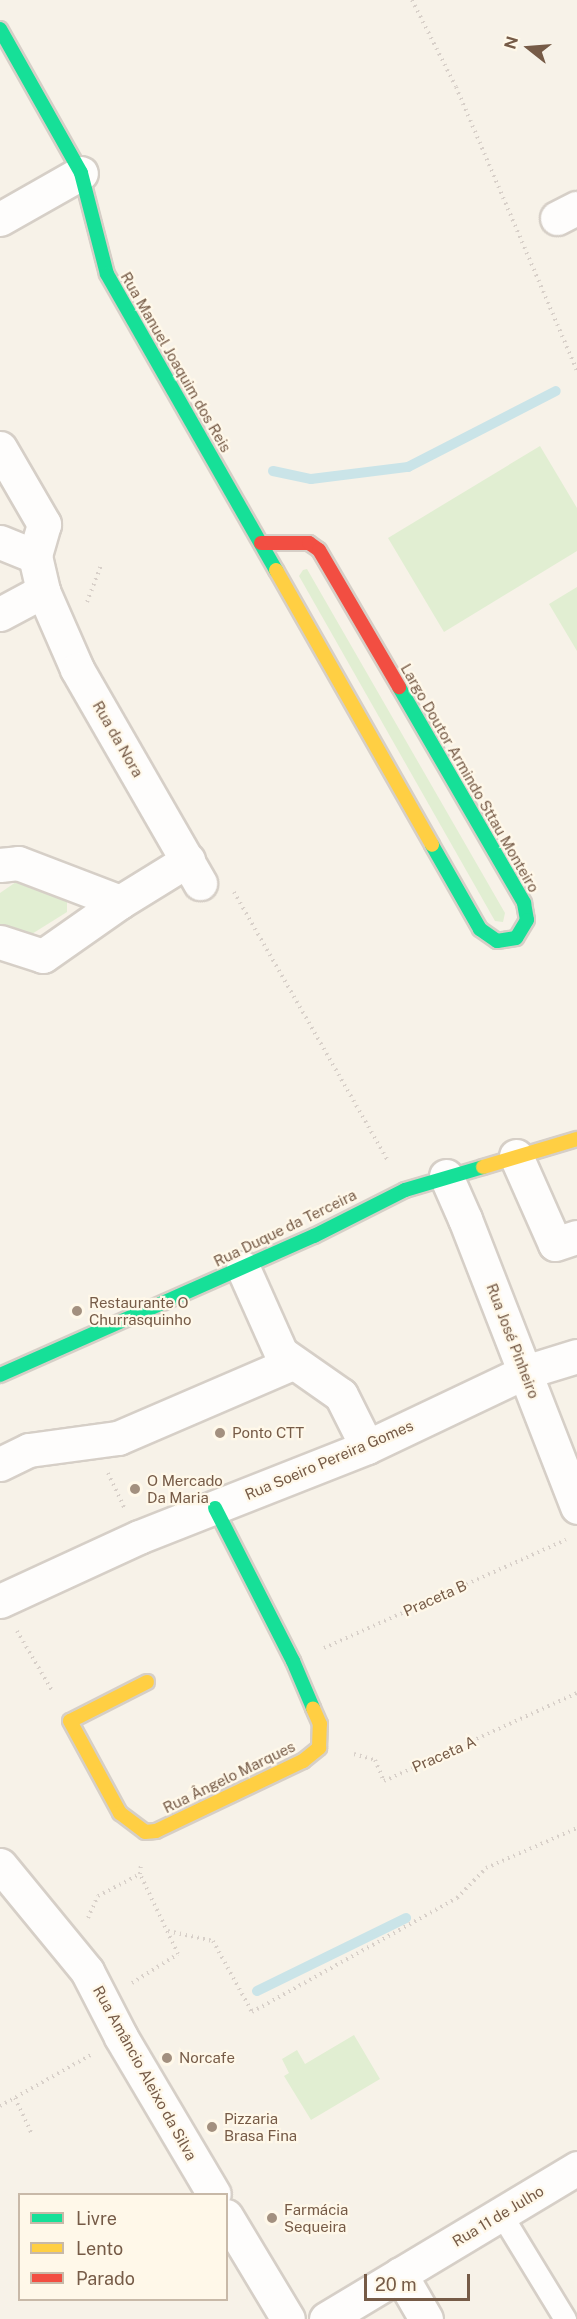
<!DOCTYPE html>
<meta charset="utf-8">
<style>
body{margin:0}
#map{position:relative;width:577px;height:2319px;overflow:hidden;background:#f7f2e8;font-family:"Public Sans",sans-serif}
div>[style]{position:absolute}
.green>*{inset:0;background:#e1eed2}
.stream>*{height:10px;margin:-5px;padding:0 5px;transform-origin:5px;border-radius:5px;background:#cae4e8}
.path>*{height:4px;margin-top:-2px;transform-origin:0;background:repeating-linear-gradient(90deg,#d8d0c9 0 1.5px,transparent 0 6px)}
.roads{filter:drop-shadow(2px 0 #d6cfc7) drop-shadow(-2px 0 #d6cfc7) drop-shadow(0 2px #d6cfc7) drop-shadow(0 -2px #d6cfc7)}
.lane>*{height:21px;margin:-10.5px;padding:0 10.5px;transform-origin:10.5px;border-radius:10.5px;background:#fefdfc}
.street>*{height:33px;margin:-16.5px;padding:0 16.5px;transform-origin:16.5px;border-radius:16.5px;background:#fefdfc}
.fast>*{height:14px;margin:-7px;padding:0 7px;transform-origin:7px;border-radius:7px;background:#16e098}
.slow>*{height:14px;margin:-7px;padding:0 7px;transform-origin:7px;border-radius:7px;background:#ffcf43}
.jam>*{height:14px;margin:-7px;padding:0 7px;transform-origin:7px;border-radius:7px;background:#f24e42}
.dots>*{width:16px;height:16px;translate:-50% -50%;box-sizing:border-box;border:3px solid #fff8e9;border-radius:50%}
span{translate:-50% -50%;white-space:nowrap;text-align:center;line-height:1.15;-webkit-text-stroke:4.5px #fff8e9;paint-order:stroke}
.street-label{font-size:15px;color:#765b47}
.poi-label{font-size:15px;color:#765b47}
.left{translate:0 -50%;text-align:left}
.legend{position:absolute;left:18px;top:2193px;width:210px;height:108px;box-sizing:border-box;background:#fff8e9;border:2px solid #c8b9a8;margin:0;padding:8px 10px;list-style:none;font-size:18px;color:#765b47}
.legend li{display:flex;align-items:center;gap:12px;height:30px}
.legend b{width:30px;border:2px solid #c8b9a8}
.north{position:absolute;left:499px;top:18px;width:60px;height:60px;-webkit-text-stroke:4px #fff8e9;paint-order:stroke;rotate:287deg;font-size:16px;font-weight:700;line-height:24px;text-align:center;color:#765b47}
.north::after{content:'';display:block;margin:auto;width:21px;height:27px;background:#765b47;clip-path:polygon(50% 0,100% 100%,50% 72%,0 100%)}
.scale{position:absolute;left:364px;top:2274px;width:106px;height:27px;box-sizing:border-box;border:3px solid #765b47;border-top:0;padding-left:8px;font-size:18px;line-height:21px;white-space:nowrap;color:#765b47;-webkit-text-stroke:4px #fff8e9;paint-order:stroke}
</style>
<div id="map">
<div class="green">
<i style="clip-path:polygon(540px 446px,577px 508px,577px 551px,444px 632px,388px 538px)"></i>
<i style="clip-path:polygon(307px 569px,505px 913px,503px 922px,495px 921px,299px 576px,303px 570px)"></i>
<i style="clip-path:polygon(577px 587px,577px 651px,549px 604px)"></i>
<i style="clip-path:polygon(16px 882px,63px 900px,67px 902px,67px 912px,27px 937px,5px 929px,0 925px,0 893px)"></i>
<i style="clip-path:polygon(354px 2035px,380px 2079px,311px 2120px,284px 2076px,289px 2073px,282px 2059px,297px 2050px,305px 2064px)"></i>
</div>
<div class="stream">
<i style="left:273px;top:471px;width:39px;rotate:12deg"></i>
<i style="left:311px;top:479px;width:98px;rotate:-7.1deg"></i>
<i style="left:408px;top:467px;width:166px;rotate:-27.2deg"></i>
<i style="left:257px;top:1991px;width:166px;rotate:-26.1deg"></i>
</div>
<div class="path">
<i style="left:412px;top:0;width:97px;rotate:63.2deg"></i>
<i style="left:456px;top:87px;width:309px;rotate:66.9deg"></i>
<i style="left:87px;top:602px;width:40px;rotate:-69deg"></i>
<i style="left:234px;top:892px;width:310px;rotate:60.2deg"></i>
<i style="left:108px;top:1473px;width:38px;rotate:65deg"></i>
<i style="left:17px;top:1631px;width:71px;rotate:59.5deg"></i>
<i style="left:324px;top:1648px;width:265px;rotate:-24.1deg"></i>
<i style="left:354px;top:1754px;width:22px;rotate:16deg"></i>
<i style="left:375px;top:1760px;width:23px;rotate:67deg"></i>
<i style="left:384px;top:1781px;width:212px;rotate:-24.5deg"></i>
<i style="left:88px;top:1918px;width:24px;rotate:-66deg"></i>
<i style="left:98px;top:1896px;width:47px;rotate:-27.6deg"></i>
<i style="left:168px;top:1931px;width:46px;rotate:12.5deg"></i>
<i style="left:213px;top:1941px;width:81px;rotate:61.2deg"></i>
<i style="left:252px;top:2012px;width:235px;rotate:-29.1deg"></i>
<i style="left:457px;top:1898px;width:42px;rotate:-46deg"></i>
<i style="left:486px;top:1868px;width:99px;rotate:-23.7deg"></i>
<i style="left:132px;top:1983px;width:54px;rotate:-32.2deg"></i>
<i style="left:178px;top:1954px;width:89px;rotate:-115.4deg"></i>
<i style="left:140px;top:1874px;width:9px;rotate:-84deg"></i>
<i style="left:15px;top:2098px;width:38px;rotate:65deg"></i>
<i style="left:0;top:2106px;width:104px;rotate:-29.3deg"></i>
</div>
<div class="roads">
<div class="lane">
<i style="left:501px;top:2214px;width:123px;rotate:58.6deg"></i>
</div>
<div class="street">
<i style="left:557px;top:218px;width:22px;rotate:-27deg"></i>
<i style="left:0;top:219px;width:93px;rotate:-29.6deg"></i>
<i style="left:0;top:448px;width:88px;rotate:59.9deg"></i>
<i style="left:44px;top:524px;width:33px;rotate:106deg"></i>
<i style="left:35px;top:556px;width:36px;rotate:77deg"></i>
<i style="left:43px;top:591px;width:85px;rotate:66.4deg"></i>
<i style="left:77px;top:669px;width:247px;rotate:60.1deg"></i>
<i style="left:0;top:542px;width:38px;rotate:22deg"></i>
<i style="left:0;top:614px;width:49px;rotate:-28.1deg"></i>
<i style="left:0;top:865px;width:18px;rotate:-6deg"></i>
<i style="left:18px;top:863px;width:109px;rotate:20.9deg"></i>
<i style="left:0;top:942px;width:45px;rotate:18deg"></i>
<i style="left:43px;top:956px;width:94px;rotate:-35deg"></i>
<i style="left:120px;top:902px;width:80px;rotate:-31.7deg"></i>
<i style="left:516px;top:1156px;width:96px;rotate:66.1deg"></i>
<i style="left:555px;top:1244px;width:23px;rotate:-18deg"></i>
<i style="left:446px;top:1176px;width:47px;rotate:66.2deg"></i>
<i style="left:465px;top:1219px;width:309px;rotate:68.7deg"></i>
<i style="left:243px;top:1268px;width:93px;rotate:65.9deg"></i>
<i style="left:281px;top:1353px;width:73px;rotate:35deg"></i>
<i style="left:341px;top:1395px;width:58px;rotate:63.4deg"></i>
<i style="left:0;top:1464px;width:32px;rotate:-26deg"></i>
<i style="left:29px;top:1450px;width:90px;rotate:-7.7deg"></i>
<i style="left:118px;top:1438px;width:189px;rotate:-23.3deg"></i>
<i style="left:0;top:1601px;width:153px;rotate:-24.7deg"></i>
<i style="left:139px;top:1537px;width:245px;rotate:-21.5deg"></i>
<i style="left:367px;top:1447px;width:175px;rotate:-25.4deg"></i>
<i style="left:525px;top:1372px;width:54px;rotate:-17.1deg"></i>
<i style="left:0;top:1865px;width:137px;rotate:50.6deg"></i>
<i style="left:87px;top:1971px;width:74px;rotate:62.7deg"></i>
<i style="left:121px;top:2037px;width:182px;rotate:59.4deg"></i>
<i style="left:226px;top:2216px;width:120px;rotate:59deg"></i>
<i style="left:400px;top:2274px;width:52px;rotate:60deg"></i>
<i style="left:326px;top:2319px;width:293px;rotate:-31deg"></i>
</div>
<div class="fast">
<i style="left:0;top:29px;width:165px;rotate:60.6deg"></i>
<i style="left:81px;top:173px;width:104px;rotate:75.6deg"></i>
<i style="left:107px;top:274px;width:341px;rotate:60.3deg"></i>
<i style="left:399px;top:687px;width:250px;rotate:59.9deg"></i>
<i style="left:524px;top:903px;width:17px;rotate:80deg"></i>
<i style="left:527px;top:920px;width:21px;rotate:121deg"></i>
<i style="left:516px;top:938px;width:19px;rotate:171deg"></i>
<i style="left:497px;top:941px;width:21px;rotate:-145deg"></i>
<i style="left:480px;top:929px;width:97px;rotate:-119.7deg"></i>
<i style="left:0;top:1375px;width:343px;rotate:-23.9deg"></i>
<i style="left:314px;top:1236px;width:102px;rotate:-26.8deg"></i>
<i style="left:405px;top:1190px;width:81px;rotate:-16.4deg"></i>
<i style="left:215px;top:1508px;width:172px;rotate:63deg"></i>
<i style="left:293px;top:1661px;width:51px;rotate:66.9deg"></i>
</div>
<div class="slow">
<i style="left:276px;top:570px;width:316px;rotate:60.4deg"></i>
<i style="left:483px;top:1167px;width:98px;rotate:-16.6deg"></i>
<i style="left:147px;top:1682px;width:86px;rotate:153.1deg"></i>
<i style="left:70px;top:1721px;width:105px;rotate:61.5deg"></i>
<i style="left:120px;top:1813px;width:31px;rotate:37deg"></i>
<i style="left:145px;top:1832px;width:11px;rotate:-5deg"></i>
<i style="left:156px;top:1831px;width:163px;rotate:-25.5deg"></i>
<i style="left:303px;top:1761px;width:21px;rotate:-39deg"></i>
<i style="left:319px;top:1748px;width:24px;rotate:-88deg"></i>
<i style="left:320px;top:1724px;width:17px;rotate:-114deg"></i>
</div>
<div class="jam">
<i style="left:261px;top:543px;width:48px"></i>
<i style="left:309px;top:543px;width:12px;rotate:35deg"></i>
<i style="left:319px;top:550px;width:159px;rotate:59.7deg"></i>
</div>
</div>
<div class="dots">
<i style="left:77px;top:1311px;background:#a3907f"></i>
<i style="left:220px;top:1433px;background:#a3907f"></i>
<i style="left:135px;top:1489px;background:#a3907f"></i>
<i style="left:167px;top:2058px;background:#a3907f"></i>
<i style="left:212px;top:2127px;background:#a3907f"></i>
<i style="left:272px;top:2218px;background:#a3907f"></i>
</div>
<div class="street-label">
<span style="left:176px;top:362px;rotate:60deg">Rua Manuel Joaquim dos Reis</span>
<span style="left:118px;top:739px;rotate:60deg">Rua da Nora</span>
<span style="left:470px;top:778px;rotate:60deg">Largo Doutor Armindo Sttau Monteiro</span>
<span style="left:285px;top:1228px;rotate:-26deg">Rua Duque da Terceira</span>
<span style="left:513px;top:1341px;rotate:69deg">Rua José Pinheiro</span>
<span style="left:329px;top:1460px;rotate:-23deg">Rua Soeiro Pereira Gomes</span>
<span style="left:435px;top:1598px;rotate:-24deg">Praceta B</span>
<span style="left:444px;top:1754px;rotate:-24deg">Praceta A</span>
<span style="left:229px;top:1777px;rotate:-26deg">Rua Ângelo Marques</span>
<span style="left:145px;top:2073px;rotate:61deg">Rua Amâncio Aleixo da Silva</span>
<span style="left:498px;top:2216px;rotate:-31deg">Rua 11 de Julho</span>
</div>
<div class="poi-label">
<span class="left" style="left:89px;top:1311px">Restaurante O<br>Churrasquinho</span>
<span class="left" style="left:232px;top:1433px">Ponto CTT</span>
<span class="left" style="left:147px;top:1489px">O Mercado<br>Da Maria</span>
<span class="left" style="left:179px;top:2058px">Norcafe</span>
<span class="left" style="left:224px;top:2127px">Pizzaria<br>Brasa Fina</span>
<span class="left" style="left:284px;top:2218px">Farmácia<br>Sequeira</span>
</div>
<ul class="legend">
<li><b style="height:8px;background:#16e098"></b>Livre</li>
<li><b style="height:8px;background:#ffcf43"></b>Lento</li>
<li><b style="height:8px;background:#f24e42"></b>Parado</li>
</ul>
<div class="north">N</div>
<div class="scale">20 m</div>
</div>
